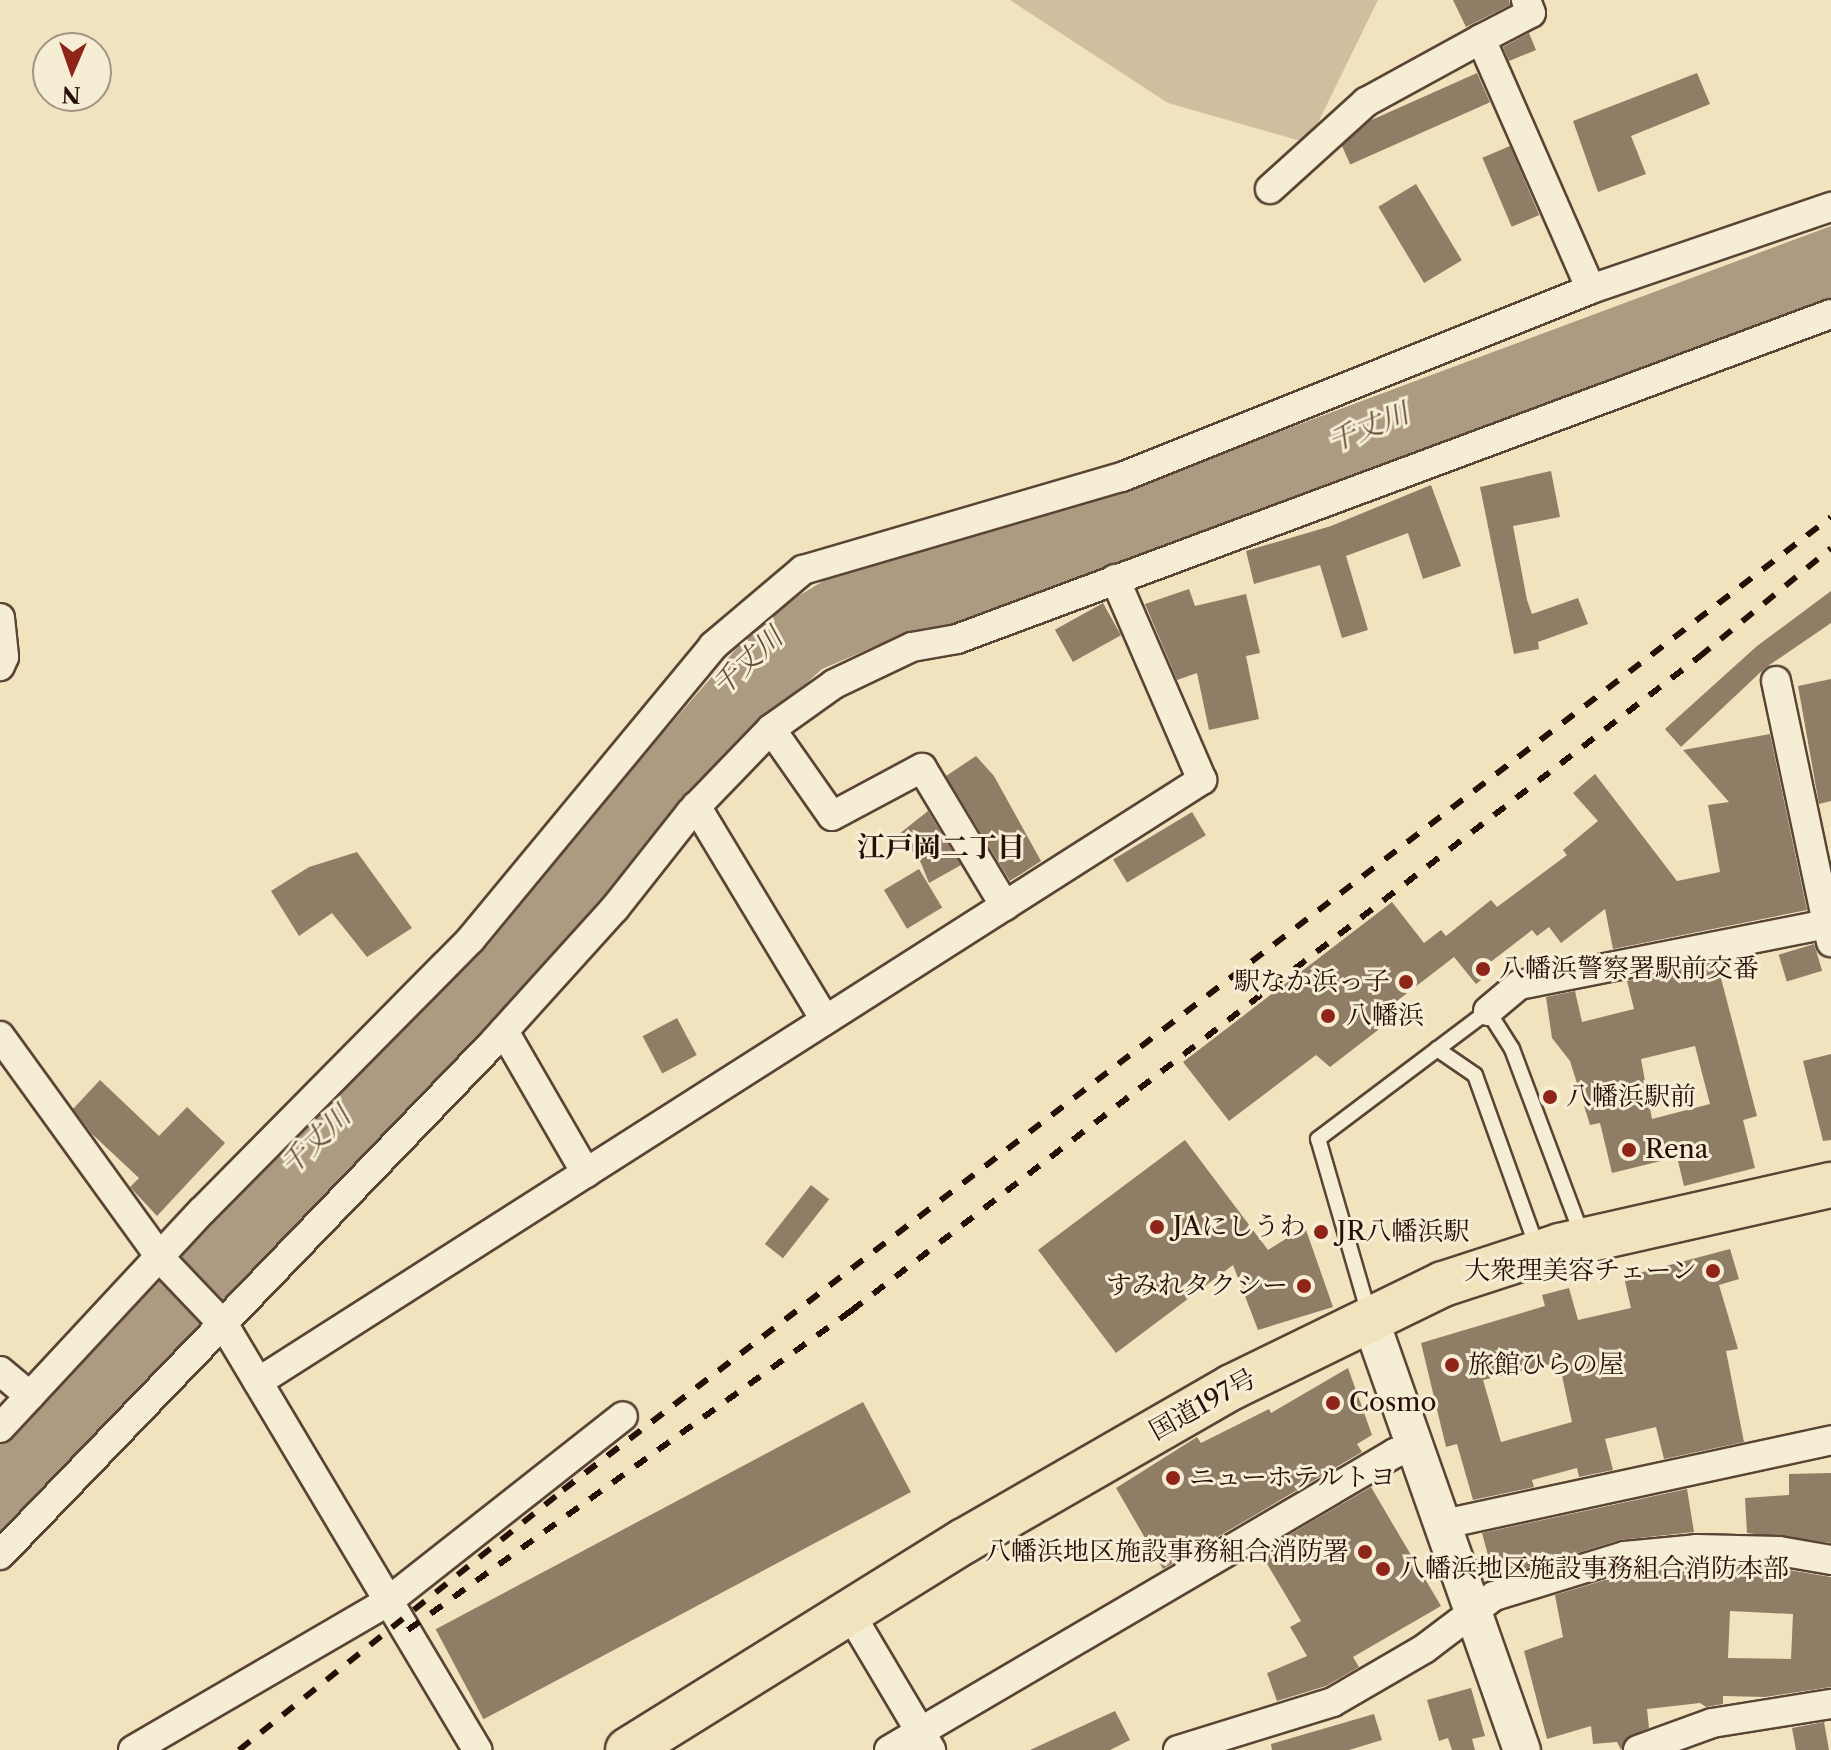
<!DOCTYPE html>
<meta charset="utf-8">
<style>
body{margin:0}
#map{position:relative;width:1831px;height:1750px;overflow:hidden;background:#f1e3be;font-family:"Libre Caslon Text","Noto Serif JP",serif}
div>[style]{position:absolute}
.green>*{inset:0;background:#cfbf9f}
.water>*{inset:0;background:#ac9b80}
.building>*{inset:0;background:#907d66;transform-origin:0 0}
.roads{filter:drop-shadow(2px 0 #5a4435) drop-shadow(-2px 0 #5a4435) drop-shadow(0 2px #5a4435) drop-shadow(0 -2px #5a4435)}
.service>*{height:14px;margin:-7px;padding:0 7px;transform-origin:7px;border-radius:7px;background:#f6edd5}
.minor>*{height:28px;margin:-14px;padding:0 14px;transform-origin:14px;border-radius:14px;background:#f6edd5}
.tertiary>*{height:36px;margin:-18px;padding:0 18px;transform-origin:18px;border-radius:18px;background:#f6edd5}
.trunk>*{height:44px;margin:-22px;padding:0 22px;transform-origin:22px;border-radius:22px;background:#f1e3be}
.rail>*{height:6px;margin-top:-3px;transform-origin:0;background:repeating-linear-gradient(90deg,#270f07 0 14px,transparent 0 28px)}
.dots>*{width:22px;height:22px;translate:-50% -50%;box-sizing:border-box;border:4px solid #f6edd5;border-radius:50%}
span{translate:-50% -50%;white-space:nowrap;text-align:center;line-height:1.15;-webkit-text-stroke:6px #f6edd5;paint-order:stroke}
.poi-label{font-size:26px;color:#270f07}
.left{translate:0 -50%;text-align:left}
.right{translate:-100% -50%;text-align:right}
.street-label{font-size:26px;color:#270f07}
.water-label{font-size:28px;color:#634e3d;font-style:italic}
.neighbourhood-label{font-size:28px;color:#270f07;font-weight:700}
.north{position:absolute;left:32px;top:32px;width:80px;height:80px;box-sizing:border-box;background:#f6edd5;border:2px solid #a39483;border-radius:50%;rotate:182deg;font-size:22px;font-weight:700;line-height:32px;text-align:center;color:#270f07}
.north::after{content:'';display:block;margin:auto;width:28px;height:36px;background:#8f2418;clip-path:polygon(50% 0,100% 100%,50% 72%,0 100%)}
</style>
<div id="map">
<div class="green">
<i style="clip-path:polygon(1010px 0,1378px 0,1308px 143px,1168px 103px)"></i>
</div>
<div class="water">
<i style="clip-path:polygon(1831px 226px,1831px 302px,954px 626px,904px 634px,822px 669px,714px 767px,555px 958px,0 1538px,0 1441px,501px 929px,594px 812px,764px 617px,833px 575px,1115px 493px)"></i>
</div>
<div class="building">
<i style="clip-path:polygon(1453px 0,1509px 0,1510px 5px,1466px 27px)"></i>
<i style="clip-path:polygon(1529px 33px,1536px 50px,1509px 61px,1503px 47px)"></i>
<i style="left:1477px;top:73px;width:32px;height:153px;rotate:66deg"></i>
<i style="clip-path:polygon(1697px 73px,1710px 104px,1631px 136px,1646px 174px,1598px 192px,1573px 121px)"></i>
<i style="left:1510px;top:146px;width:75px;height:30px;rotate:67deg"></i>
<i style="left:1416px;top:184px;width:89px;height:44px;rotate:59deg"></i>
<i style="clip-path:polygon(1551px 471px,1560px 517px,1513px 526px,1527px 600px,1532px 614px,1578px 598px,1588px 624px,1538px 642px,1539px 649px,1514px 654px,1480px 487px)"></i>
<i style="clip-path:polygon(1431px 485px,1461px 566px,1423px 579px,1408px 533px,1346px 556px,1368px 630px,1342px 638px,1320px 565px,1254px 584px,1246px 551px,1331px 526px)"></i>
<i style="clip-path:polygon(1189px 589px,1195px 606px,1246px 594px,1260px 653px,1246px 656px,1259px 719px,1209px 730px,1197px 673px,1177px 680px,1145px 604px)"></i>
<i style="clip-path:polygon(1831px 591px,1831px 623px,1765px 668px,1681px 747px,1665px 729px,1757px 646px)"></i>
<i style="left:1103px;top:603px;width:37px;height:55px;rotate:61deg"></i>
<i style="clip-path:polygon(1831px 679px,1831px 801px,1819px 804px,1798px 686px)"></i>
<i style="clip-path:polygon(1770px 734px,1807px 910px,1613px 949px,1605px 909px,1561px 943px,1549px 927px,1537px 936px,1532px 930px,1488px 964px,1493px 971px,1476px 984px,1454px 957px,1371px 1021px,1378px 1030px,1330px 1067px,1316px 1055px,1229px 1121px,1183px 1062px,1392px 902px,1424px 943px,1441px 930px,1446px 936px,1491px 900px,1497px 907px,1567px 855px,1563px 850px,1598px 821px,1573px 793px,1595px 774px,1677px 881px,1720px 872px,1708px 805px,1729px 802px,1683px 750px)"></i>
<i style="clip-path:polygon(976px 756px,994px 776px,1041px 861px,1010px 881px,946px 776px)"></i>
<i style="clip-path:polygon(928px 811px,961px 865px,929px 883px,921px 863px,899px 834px)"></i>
<i style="left:1192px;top:812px;width:27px;height:92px;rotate:59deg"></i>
<i style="clip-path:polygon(357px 852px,412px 928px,367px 957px,332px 913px,299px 936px,271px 891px,309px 867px)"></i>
<i style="left:919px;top:869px;width:45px;height:41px;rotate:59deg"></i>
<i style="left:1814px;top:944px;width:28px;height:37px;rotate:73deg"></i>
<i style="clip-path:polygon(evenodd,1717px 963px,1757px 1116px,1743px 1120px,1755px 1168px,1684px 1186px,1677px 1157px,1612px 1173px,1600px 1123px,1590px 1125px,1570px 1061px,1552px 1038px,1546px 997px,1575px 991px,1582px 1022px,1634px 1009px,1627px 981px,1717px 963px,1695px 1046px,1710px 1104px,1652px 1119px,1641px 1059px,1695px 1046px)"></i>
<i style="left:677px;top:1018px;width:42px;height:39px;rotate:62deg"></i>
<i style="clip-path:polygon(1831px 1054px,1831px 1140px,1823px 1141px,1803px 1061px)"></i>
<i style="clip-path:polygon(100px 1080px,159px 1136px,187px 1107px,225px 1143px,157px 1216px,130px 1187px,139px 1178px,92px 1134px,73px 1109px)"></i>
<i style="clip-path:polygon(1185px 1140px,1268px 1250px,1305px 1227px,1333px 1307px,1258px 1330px,1233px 1265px,1116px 1353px,1038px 1250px)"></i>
<i style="left:811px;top:1185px;width:23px;height:75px;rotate:38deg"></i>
<i style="clip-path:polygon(evenodd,1730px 1249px,1739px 1279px,1719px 1285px,1738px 1349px,1726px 1351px,1744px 1442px,1664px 1459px,1656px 1427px,1605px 1439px,1613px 1470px,1579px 1477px,1577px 1468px,1532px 1480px,1534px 1487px,1473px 1500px,1457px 1444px,1446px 1447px,1421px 1343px,1545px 1306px,1542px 1295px,1569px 1288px,1578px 1320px,1631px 1308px,1624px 1277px,1730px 1249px,1559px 1362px,1572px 1422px,1501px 1442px,1483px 1380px,1559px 1362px)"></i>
<i style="clip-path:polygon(1348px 1368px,1372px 1435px,1357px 1444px,1362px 1452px,1163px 1569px,1116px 1488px,1197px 1437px,1201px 1443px,1269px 1409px,1271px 1413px)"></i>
<i style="left:863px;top:1402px;width:102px;height:484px;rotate:62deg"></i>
<i style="clip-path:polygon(1831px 1473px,1831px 1543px,1747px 1533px,1745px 1498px,1789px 1495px,1789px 1474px)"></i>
<i style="clip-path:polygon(1371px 1487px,1441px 1606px,1353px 1657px,1359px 1667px,1326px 1686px,1277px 1701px,1267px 1673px,1307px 1656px,1290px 1627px,1301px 1621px,1260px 1552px)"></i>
<i style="clip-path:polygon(1687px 1489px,1694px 1532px,1620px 1540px,1494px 1578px,1482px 1533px)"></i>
<i style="clip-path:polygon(evenodd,1697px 1566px,1777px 1568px,1831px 1577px,1831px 1687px,1765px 1697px,1723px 1696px,1723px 1704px,1706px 1707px,1700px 1703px,1647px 1709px,1649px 1728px,1626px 1739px,1621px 1750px,1617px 1742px,1593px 1744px,1591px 1726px,1547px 1739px,1524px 1651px,1563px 1637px,1555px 1595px,1628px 1573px,1697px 1566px,1730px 1611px,1793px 1614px,1791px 1659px,1728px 1658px,1730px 1611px)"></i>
<i style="clip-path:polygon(1471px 1688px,1485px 1736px,1472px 1739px,1475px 1750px,1452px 1750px,1448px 1738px,1439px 1741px,1427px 1700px)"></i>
<i style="clip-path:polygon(1115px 1711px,1130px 1740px,1110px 1750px,1030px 1750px)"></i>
<i style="clip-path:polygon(1374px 1714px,1382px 1740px,1349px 1750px,1272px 1750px,1271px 1744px)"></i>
<i style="clip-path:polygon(1824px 1722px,1829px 1750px,1796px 1750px,1792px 1728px)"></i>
</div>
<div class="roads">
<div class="service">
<i style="left:1437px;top:1049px;width:46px;rotate:34.4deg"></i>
<i style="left:1475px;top:1075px;width:186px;rotate:70.2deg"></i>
<i style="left:1369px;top:1314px;width:182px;rotate:-106.2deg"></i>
<i style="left:1318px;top:1139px;width:213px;rotate:-37deg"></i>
<i style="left:1488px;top:1011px;width:45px;rotate:57.7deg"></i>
<i style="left:1512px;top:1049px;width:199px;rotate:69.4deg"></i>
</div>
<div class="minor">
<i style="left:1481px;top:39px;width:56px;rotate:-27.5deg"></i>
<i style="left:1531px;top:13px;width:14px;rotate:-111deg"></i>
<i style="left:1270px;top:189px;width:130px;rotate:-42.2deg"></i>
<i style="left:1366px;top:102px;width:131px;rotate:-28.7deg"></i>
<i style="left:1481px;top:39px;width:273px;rotate:66.3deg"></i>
<i style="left:0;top:618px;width:39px;rotate:84deg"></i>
<i style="left:4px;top:657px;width:10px;rotate:114deg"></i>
<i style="left:1776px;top:681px;width:267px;rotate:78.1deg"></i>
<i style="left:771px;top:729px;width:106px;rotate:55deg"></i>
<i style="left:832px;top:816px;width:102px;rotate:-28.1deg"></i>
<i style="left:922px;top:768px;width:161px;rotate:59deg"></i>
<i style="left:696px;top:806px;width:250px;rotate:58.9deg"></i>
<i style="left:1488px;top:1011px;width:40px;rotate:-40deg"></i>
<i style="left:1519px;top:985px;width:318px;rotate:-11.2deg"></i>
<i style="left:504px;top:1031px;width:164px;rotate:60deg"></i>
<i style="left:0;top:1036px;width:276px;rotate:54.1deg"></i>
<i style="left:162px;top:1260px;width:90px;rotate:46.4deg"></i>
<i style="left:224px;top:1325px;width:495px;rotate:59.2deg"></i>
<i style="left:0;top:1371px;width:39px;rotate:40deg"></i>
<i style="left:258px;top:1382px;width:1120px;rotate:-32.53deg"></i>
<i style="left:1202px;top:780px;width:219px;rotate:-113.4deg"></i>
<i style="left:0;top:1428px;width:296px;rotate:-47.1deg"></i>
<i style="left:202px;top:1211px;width:383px;rotate:-45.3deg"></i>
<i style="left:471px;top:939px;width:380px;rotate:-50.4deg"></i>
<i style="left:713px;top:646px;width:118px;rotate:-40.2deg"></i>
<i style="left:803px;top:570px;width:332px;rotate:-16.3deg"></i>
<i style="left:1122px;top:477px;width:505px;rotate:-21.84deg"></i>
<i style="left:1591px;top:289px;width:254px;rotate:-18.9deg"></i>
<i style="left:1444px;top:1524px;width:396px;rotate:-12.2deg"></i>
<i style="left:0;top:1555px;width:709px;rotate:-46.09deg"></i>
<i style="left:492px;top:1044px;width:183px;rotate:-47.9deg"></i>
<i style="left:615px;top:908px;width:121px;rotate:-51.7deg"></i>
<i style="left:690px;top:813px;width:117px;rotate:-46deg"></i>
<i style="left:771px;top:729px;width:77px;rotate:-35.5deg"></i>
<i style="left:834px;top:684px;width:86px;rotate:-25.4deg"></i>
<i style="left:912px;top:647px;width:46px;rotate:-10.1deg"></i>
<i style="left:957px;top:639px;width:932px;rotate:-20.4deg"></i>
<i style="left:851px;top:1615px;width:157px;rotate:59.3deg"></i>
<i style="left:133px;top:1750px;width:294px;rotate:-30.2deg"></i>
<i style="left:387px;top:1602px;width:300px;rotate:-38.2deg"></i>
<i style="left:889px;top:1750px;width:587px;rotate:-30.41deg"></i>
<i style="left:1395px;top:1453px;width:21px;rotate:-17deg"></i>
<i style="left:1178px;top:1750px;width:162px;rotate:-17.2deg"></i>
<i style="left:1333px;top:1702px;width:105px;rotate:-30.2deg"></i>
<i style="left:1424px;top:1649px;width:88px;rotate:-37.1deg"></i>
<i style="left:1494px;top:1596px;width:137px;rotate:-17deg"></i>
<i style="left:1625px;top:1556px;width:71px;rotate:-5.6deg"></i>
<i style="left:1696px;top:1549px;width:83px;rotate:1.4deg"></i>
<i style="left:1779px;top:1551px;width:53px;rotate:9.8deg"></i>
<i style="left:1638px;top:1750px;width:79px;rotate:-20deg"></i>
<i style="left:1712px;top:1723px;width:121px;rotate:-9.1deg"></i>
</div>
<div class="tertiary">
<i style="left:1370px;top:1319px;width:457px;rotate:70.6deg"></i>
</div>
<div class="trunk">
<i style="left:628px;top:1750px;width:396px;rotate:-31.9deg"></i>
<i style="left:964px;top:1541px;width:309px;rotate:-29.9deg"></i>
<i style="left:1232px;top:1387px;width:235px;rotate:-26deg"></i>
<i style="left:1443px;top:1284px;width:123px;rotate:-18deg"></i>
<i style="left:1560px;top:1246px;width:278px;rotate:-12.7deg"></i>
</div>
</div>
<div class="rail">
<i style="left:408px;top:1630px;width:546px;rotate:-35.76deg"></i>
<i style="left:851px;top:1311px;width:1071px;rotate:-37.64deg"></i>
<i style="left:1699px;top:657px;width:171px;rotate:-39.5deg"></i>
<i style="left:239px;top:1750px;width:415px;rotate:-38.7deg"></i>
<i style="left:563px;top:1490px;width:1598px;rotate:-37.5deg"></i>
</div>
<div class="dots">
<i style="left:1483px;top:969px;background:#8f2418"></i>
<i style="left:1406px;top:982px;background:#8f2418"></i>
<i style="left:1328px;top:1016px;background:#8f2418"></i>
<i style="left:1550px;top:1097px;background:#8f2418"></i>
<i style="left:1629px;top:1150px;background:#8f2418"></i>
<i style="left:1157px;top:1227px;background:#8f2418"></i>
<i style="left:1321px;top:1232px;background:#8f2418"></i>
<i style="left:1713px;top:1271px;background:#8f2418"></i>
<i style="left:1304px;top:1286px;background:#8f2418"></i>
<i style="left:1452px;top:1365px;background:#8f2418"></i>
<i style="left:1333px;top:1403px;background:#8f2418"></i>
<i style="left:1173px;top:1478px;background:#8f2418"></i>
<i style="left:1365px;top:1552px;background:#8f2418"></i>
<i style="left:1383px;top:1569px;background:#8f2418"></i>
</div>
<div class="poi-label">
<span class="left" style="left:1499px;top:969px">八幡浜警察署駅前交番</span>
<span class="right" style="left:1390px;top:982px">駅なか浜っ子</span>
<span class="left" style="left:1346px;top:1016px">八幡浜</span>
<span class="left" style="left:1566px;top:1097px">八幡浜駅前</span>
<span class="left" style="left:1645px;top:1150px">Rena</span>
<span class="left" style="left:1173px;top:1227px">JAにしうわ</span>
<span class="left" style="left:1337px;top:1232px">JR八幡浜駅</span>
<span class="right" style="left:1697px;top:1271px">大衆理美容チェーン</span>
<span class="right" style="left:1288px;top:1286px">すみれタクシー</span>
<span class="left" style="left:1468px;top:1365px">旅館ひらの屋</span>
<span class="left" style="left:1349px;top:1403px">Cosmo</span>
<span class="left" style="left:1189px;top:1478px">ニューホテルトヨ</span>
<span class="right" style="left:1349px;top:1552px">八幡浜地区施設事務組合消防署</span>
<span class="left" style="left:1399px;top:1569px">八幡浜地区施設事務組合消防本部</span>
</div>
<div class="street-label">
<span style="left:1203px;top:1405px;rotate:-29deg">国道197号</span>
</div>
<div class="water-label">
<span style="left:1368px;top:427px;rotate:-22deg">千丈川</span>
<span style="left:747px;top:661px;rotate:-43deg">千丈川</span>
<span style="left:315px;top:1140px;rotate:-44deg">千丈川</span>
</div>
<div class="neighbourhood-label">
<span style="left:941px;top:847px">江戸岡二丁目</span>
</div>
<div class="north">N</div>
</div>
